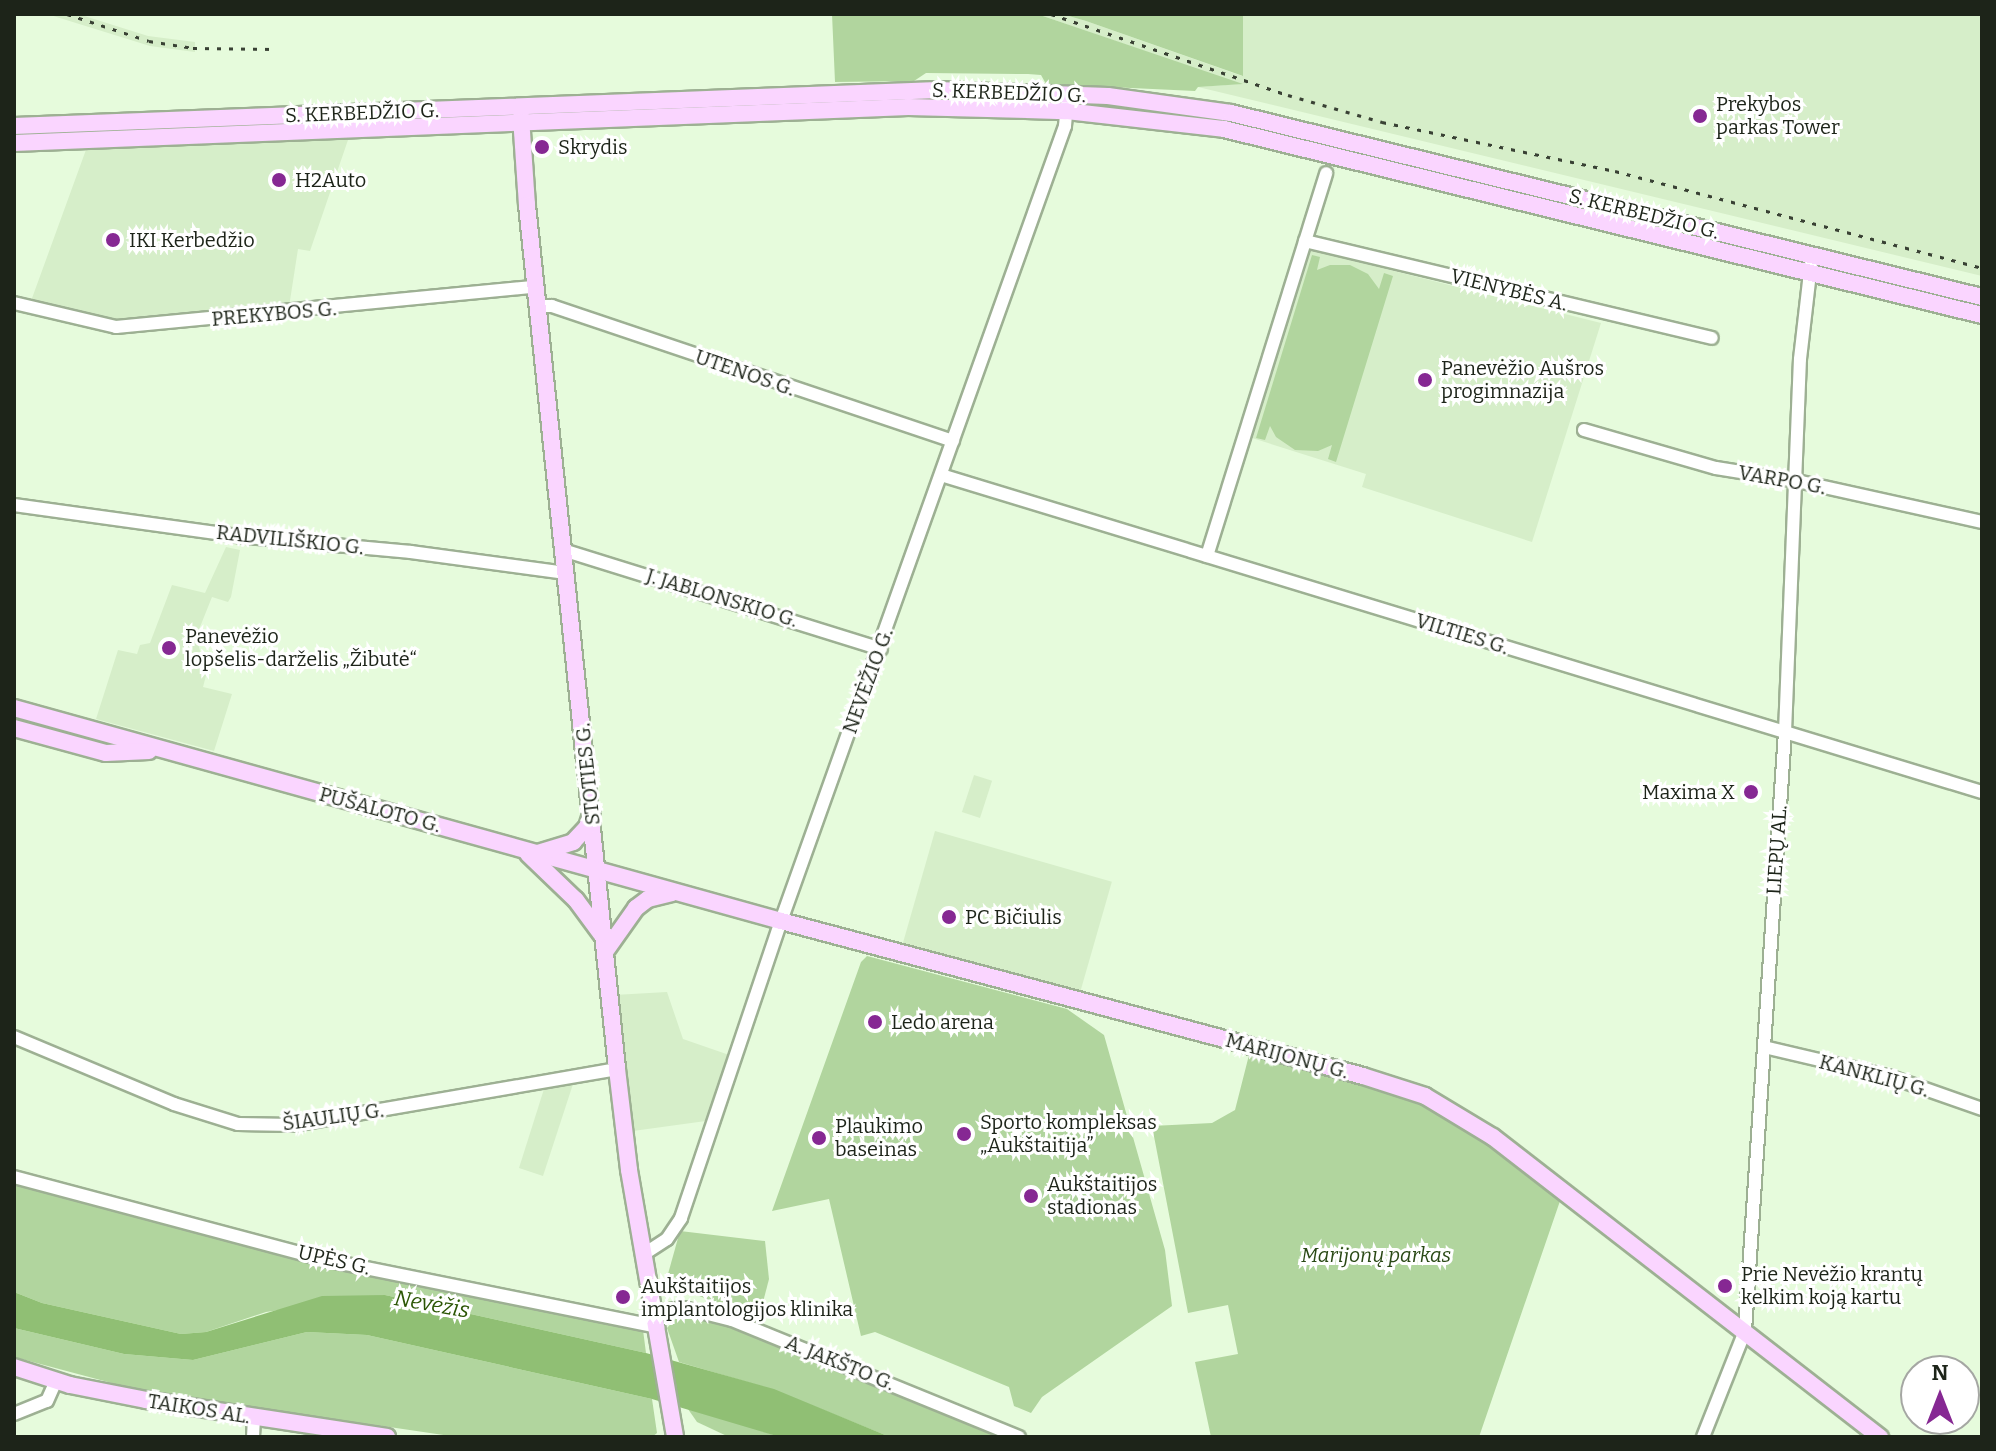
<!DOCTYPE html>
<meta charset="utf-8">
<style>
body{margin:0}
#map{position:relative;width:1996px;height:1451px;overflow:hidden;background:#e6fbdc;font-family:Bitter,serif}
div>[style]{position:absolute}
.built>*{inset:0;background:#d6eec9;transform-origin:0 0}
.green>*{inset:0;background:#b1d59e}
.water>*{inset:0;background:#90bf74}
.roads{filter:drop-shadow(2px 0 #9db093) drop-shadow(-2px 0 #9db093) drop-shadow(0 2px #9db093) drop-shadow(0 -2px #9db093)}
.minor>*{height:12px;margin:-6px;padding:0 6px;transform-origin:6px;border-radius:6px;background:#fff}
.major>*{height:16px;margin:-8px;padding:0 8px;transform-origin:8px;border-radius:8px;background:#fad5ff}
.rail>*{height:3px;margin-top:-1.5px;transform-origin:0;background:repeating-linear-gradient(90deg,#394134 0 4px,transparent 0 12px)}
.dots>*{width:22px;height:22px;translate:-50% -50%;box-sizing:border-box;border:4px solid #fff;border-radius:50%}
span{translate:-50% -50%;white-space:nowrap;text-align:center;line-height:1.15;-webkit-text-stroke:6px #fff;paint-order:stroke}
.street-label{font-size:20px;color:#1d2419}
.poi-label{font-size:20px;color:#1d2419}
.left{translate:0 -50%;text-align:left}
.right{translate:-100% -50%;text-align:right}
.park-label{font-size:20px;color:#2a4915;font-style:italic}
.water-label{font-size:22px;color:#2c5605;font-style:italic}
.frame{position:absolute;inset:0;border:16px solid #1d2419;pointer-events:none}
.north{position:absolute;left:1900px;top:1355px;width:80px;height:80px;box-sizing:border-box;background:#fff;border:2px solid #a5a7a3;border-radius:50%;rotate:0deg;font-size:22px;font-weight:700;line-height:32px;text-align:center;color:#1d2419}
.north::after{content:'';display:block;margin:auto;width:28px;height:36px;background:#862893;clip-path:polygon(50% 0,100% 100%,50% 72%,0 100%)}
</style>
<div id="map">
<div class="built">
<i style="clip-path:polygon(47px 14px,78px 14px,148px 36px,195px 42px,195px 52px,150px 46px)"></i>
<i style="clip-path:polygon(1037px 14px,1062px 14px,1086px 21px,1242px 76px,1243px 14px,1982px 14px,1982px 276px,1198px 87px,1240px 84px)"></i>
<i style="clip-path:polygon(349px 137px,310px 251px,298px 249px,289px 307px,100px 320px,31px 301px,87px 147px)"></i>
<i style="clip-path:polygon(1310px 250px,1601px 323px,1532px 542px,1362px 487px,1366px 474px,1249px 437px,1305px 254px)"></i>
<i style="clip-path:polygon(226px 547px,240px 550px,231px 597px,228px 602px,212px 597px,196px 637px,203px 661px,209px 664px,203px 687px,232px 694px,214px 751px,96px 719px,118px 650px,137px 654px,140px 645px,150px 643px,172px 585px,205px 593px)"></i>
<i style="left:974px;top:775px;width:19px;height:39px;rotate:18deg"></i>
<i style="left:935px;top:831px;width:184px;height:119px;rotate:16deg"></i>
<i style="clip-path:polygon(667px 992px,683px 1039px,735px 1057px,713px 1120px,633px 1131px,614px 995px)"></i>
<i style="clip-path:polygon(573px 1084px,543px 1176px,519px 1168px,544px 1089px)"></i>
</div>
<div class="green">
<i style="clip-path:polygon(832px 14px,1037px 14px,1243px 84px,1198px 87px,1195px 91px,1046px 84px,1041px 75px,1028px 74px,926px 73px,914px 81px,835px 82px)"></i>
<i style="clip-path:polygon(1062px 14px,1243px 14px,1243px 76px,1086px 21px)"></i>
<i style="clip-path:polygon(1301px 136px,1794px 259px,1795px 261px,1300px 141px)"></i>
<i style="clip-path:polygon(1312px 255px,1320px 257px,1317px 270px,1330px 265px,1350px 265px,1368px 274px,1379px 289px,1384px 273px,1393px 276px,1336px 462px,1328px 459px,1332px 445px,1318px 451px,1295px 450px,1276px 437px,1270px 426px,1265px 440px,1256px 438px)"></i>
<i style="clip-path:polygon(867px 956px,1067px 1009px,1104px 1035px,1165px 1250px,1172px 1306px,1042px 1397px,1031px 1413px,1014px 1406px,1009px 1387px,875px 1332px,861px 1336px,829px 1199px,772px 1211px,861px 962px)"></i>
<i style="clip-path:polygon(1249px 1055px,1420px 1102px,1476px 1134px,1560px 1201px,1479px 1437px,1211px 1437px,1195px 1362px,1238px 1354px,1228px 1305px,1188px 1313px,1152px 1126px,1212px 1123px,1235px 1110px)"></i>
<i style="clip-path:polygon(14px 1177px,485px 1297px,643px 1330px,646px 1353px,385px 1295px,266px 1312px,206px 1332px,181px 1334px,42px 1303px,14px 1292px)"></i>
<i style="clip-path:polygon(680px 1231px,765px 1241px,769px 1279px,762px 1306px,740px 1313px,673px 1285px,668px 1274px)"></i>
<i style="clip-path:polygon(691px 1316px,722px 1322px,1001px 1437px,890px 1437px,774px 1390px,679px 1362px,667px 1328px,676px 1318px)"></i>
<i style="clip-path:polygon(14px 1328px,124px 1354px,193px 1360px,307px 1332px,367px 1335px,652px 1399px,657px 1433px,652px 1437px,457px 1437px,138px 1390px,14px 1357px)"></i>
<i style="clip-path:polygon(688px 1409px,741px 1424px,780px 1437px,729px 1437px,697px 1422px)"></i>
</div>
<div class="water">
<i style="clip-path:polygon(14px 1292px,42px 1303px,181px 1334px,206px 1332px,322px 1296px,385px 1295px,646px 1353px,774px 1389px,890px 1437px,780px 1437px,652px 1399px,367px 1335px,307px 1332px,193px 1360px,124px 1354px,14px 1328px)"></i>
</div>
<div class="roads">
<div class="minor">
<i style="left:1305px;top:241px;width:418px;rotate:13.4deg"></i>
<i style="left:14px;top:303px;width:105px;rotate:13.2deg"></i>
<i style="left:116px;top:327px;width:421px;rotate:-5.5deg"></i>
<i style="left:538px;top:306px;width:14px"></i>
<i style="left:552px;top:306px;width:423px;rotate:18.6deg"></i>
<i style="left:1584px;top:430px;width:137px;rotate:16.1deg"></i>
<i style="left:1716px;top:468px;width:82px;rotate:9.1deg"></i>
<i style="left:1797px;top:481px;width:189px;rotate:12.5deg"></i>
<i style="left:941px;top:475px;width:1088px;rotate:16.94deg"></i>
<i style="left:14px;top:505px;width:224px;rotate:7.9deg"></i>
<i style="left:236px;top:536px;width:176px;rotate:5.2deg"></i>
<i style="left:411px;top:552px;width:156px;rotate:7.7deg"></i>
<i style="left:563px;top:550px;width:333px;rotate:17.3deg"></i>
<i style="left:1207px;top:556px;width:401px;rotate:-72.7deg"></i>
<i style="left:14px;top:1037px;width:173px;rotate:22.7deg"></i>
<i style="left:174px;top:1104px;width:67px;rotate:17.4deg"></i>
<i style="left:238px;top:1124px;width:55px;rotate:1deg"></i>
<i style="left:293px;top:1125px;width:329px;rotate:-9.8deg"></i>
<i style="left:1764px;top:1047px;width:127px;rotate:13.2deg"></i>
<i style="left:1888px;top:1076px;width:100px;rotate:19.3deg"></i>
<i style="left:14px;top:1177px;width:323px;rotate:14.9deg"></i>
<i style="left:326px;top:1260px;width:339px;rotate:11.4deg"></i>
<i style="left:644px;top:1254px;width:27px;rotate:-33deg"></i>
<i style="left:667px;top:1239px;width:25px;rotate:-56deg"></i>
<i style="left:681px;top:1218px;width:313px;rotate:-71.4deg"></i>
<i style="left:781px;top:921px;width:844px;rotate:-70.34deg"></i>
<i style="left:1065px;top:126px;width:22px;rotate:-85deg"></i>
<i style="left:655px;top:1312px;width:29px;rotate:-8deg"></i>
<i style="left:684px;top:1308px;width:49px;rotate:14deg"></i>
<i style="left:732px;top:1320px;width:310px;rotate:22.2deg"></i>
<i style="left:14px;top:1414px;width:35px;rotate:-22deg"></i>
<i style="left:47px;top:1401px;width:22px;rotate:-66deg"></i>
<i style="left:253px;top:1437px;width:19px;rotate:-87deg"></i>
<i style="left:1703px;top:1437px;width:114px;rotate:-68.4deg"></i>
<i style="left:1745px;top:1331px;width:600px;rotate:-86.18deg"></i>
<i style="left:1785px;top:732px;width:373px;rotate:-87.7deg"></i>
<i style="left:1800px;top:359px;width:105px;rotate:-83.4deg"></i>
</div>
<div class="major">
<i style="left:521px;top:117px;width:88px;rotate:86.1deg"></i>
<i style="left:527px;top:205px;width:869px;rotate:84.05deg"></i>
<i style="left:617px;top:1069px;width:102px;rotate:83.2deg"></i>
<i style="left:629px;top:1170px;width:271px;rotate:80.2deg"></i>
<i style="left:14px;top:126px;width:924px;rotate:-2.23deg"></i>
<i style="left:937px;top:90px;width:171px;rotate:2deg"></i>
<i style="left:1108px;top:96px;width:124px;rotate:7.9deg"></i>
<i style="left:1231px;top:113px;width:773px;rotate:13.77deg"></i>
<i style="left:14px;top:143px;width:895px;rotate:-2.31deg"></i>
<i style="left:908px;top:107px;width:158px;rotate:1.5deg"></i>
<i style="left:1066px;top:111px;width:159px;rotate:6.5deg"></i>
<i style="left:1224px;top:129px;width:780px;rotate:13.79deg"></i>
<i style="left:14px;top:708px;width:796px;rotate:15.52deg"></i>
<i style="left:781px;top:921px;width:602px;rotate:14.91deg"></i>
<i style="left:1363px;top:1076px;width:65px;rotate:17.9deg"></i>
<i style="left:1425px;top:1096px;width:79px;rotate:31.1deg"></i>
<i style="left:1493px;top:1137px;width:490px;rotate:37.8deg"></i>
<i style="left:14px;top:728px;width:95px;rotate:15.2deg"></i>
<i style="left:106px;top:753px;width:43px;rotate:-2.7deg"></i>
<i style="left:538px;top:853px;width:37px;rotate:-17deg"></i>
<i style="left:573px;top:842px;width:21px;rotate:-47deg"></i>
<i style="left:587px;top:827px;width:16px;rotate:-72deg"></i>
<i style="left:528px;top:854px;width:66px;rotate:43.8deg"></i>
<i style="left:576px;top:900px;width:42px;rotate:53.7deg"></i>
<i style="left:605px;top:952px;width:54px;rotate:-54.8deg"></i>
<i style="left:636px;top:908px;width:15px;rotate:-37deg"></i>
<i style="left:648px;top:899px;width:25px;rotate:-14deg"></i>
<i style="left:14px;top:1367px;width:59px;rotate:17.8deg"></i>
<i style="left:70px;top:1385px;width:77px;rotate:11.2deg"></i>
<i style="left:146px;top:1400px;width:244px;rotate:8.7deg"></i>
</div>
</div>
<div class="rail">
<i style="left:67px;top:14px;width:86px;rotate:18.2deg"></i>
<i style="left:149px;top:41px;width:45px;rotate:9deg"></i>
<i style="left:193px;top:48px;width:82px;rotate:0.7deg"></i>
<i style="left:1051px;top:14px;width:250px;rotate:18.9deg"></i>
<i style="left:1288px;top:95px;width:98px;rotate:16deg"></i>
<i style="left:1382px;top:122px;width:238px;rotate:11.9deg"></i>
<i style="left:1615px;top:171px;width:380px;rotate:14.8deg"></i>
</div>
<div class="dots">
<i style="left:1700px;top:116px;background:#862893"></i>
<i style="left:542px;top:147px;background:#862893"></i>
<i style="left:279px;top:180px;background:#862893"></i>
<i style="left:113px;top:240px;background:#862893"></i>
<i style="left:1425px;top:380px;background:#862893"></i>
<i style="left:169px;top:648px;background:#862893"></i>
<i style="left:1751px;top:792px;background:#862893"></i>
<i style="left:949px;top:917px;background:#862893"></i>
<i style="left:875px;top:1022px;background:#862893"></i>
<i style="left:964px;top:1134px;background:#862893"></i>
<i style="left:819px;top:1138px;background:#862893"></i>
<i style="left:1031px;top:1196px;background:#862893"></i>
<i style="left:1725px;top:1286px;background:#862893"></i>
<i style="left:623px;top:1297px;background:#862893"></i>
</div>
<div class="street-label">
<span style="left:1009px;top:93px;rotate:2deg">S. KERBEDŽIO G.</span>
<span style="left:362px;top:113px;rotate:-2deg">S. KERBEDŽIO G.</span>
<span style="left:1644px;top:214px;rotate:14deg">S. KERBEDŽIO G.</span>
<span style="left:1509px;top:290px;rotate:14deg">VIENYBĖS A.</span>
<span style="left:274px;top:314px;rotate:-5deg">PREKYBOS G.</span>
<span style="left:745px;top:373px;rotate:19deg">UTENOS G.</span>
<span style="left:1782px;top:480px;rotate:10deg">VARPO G.</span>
<span style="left:290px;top:540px;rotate:6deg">RADVILIŠKIO G.</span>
<span style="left:722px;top:598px;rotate:17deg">J. JABLONSKIO G.</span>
<span style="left:1462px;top:634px;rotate:17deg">VILTIES G.</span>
<span style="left:868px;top:681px;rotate:-70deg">NEVĖŽIO G.</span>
<span style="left:588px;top:774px;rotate:-96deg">STOTIES G.</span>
<span style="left:380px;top:810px;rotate:15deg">PUŠALOTO G.</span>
<span style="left:1777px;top:850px;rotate:-86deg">LIEPŲ AL.</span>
<span style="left:1287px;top:1056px;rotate:15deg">MARIJONŲ G.</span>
<span style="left:1874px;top:1076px;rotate:15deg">KANKLIŲ G.</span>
<span style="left:333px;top:1117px;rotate:-8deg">ŠIAULIŲ G.</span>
<span style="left:334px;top:1260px;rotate:13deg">UPĖS G.</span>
<span style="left:840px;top:1363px;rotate:22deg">A. JAKŠTO G.</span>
<span style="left:199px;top:1409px;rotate:9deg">TAIKOS AL.</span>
</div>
<div class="poi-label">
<span class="left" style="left:1716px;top:116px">Prekybos<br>parkas Tower</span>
<span class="left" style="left:558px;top:147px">Skrydis</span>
<span class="left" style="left:295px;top:180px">H2Auto</span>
<span class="left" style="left:129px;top:240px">IKI Kerbedžio</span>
<span class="left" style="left:1441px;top:380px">Panevėžio Aušros<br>progimnazija</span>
<span class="left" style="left:185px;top:648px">Panevėžio<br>lopšelis-darželis „Žibutė“</span>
<span class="right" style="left:1735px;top:792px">Maxima X</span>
<span class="left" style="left:965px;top:917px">PC Bičiulis</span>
<span class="left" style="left:891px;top:1022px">Ledo arena</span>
<span class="left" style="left:980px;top:1134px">Sporto kompleksas<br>„Aukštaitija”</span>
<span class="left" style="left:835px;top:1138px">Plaukimo<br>baseinas</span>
<span class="left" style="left:1047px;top:1196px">Aukštaitijos<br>stadionas</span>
<span class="left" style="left:1741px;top:1286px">Prie Nevėžio krantų<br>kelkim koją kartu</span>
<span class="left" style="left:641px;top:1298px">Aukštaitijos<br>implantologijos klinika</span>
</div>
<div class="park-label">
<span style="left:1376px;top:1255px">Marijonų parkas</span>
</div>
<div class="water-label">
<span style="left:432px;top:1304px;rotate:10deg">Nevėžis</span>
</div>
<div class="frame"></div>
<div class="north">N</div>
</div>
